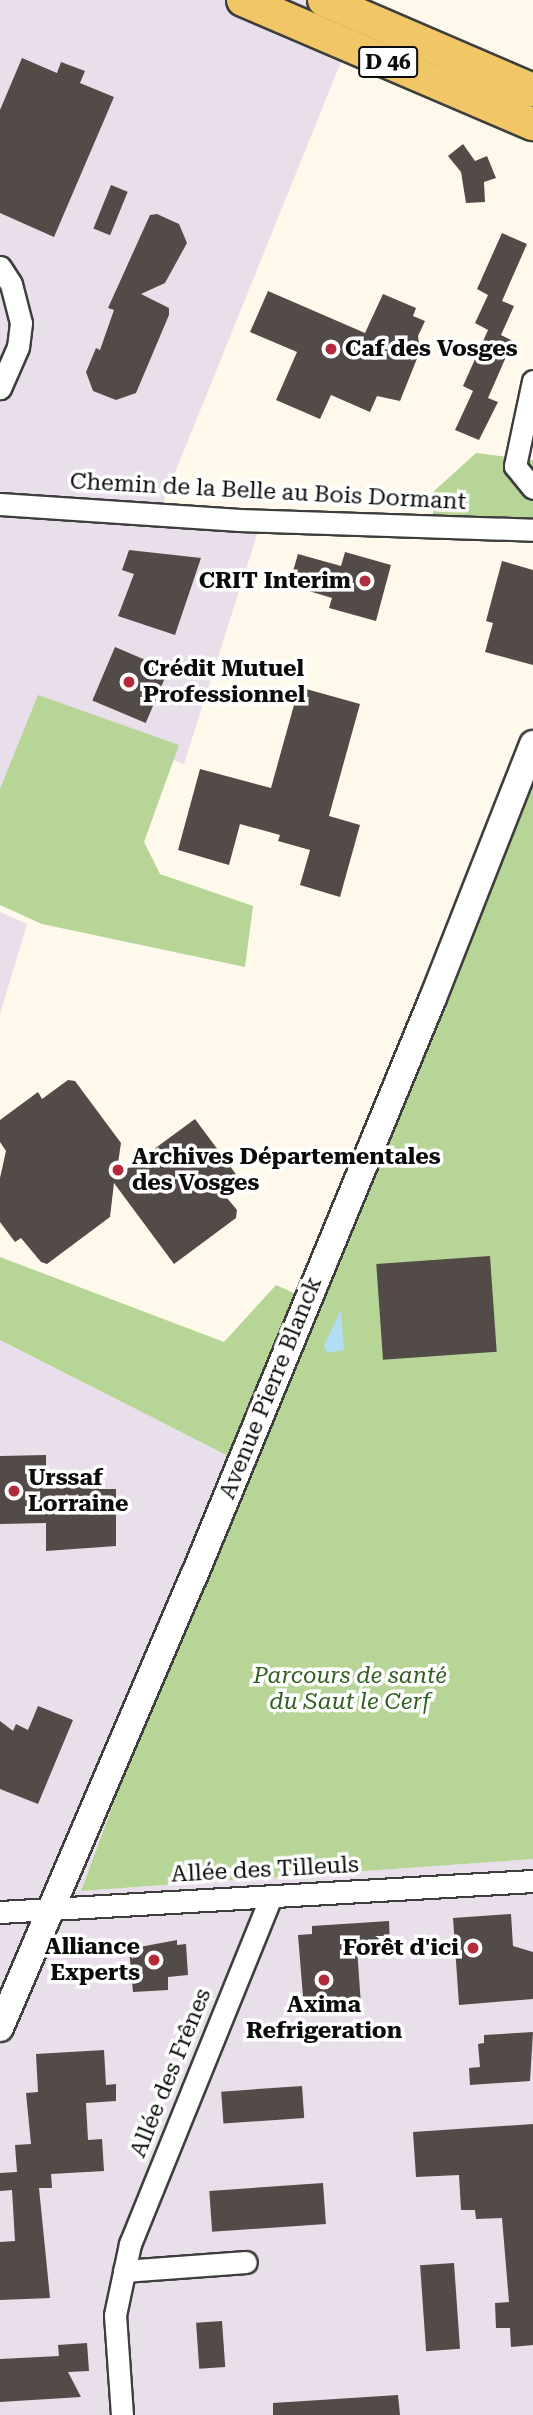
<!DOCTYPE html>
<meta charset="utf-8">
<style>
body{margin:0}
#map{position:relative;width:533px;height:2415px;overflow:hidden;background:#fef9ea;font-family:"Roboto Serif",serif}
div>[style]{position:absolute}
.industrial>*{inset:0;background:#e8dfea}
.forest>*{inset:0;background:#b7d596}
.water>*{inset:0;background:#b1def2}
.building>*{inset:0;background:#534b48;transform-origin:0 0}
.roads{filter:drop-shadow(2px 0 #3e3e3e) drop-shadow(-2px 0 #3e3e3e) drop-shadow(0 2px #3e3e3e) drop-shadow(0 -2px #3e3e3e)}
.minor>*{height:21px;margin:-10.5px;padding:0 10.5px;transform-origin:10.5px;border-radius:10.5px;background:#fff}
.tertiary>*{height:26px;margin:-13px;padding:0 13px;transform-origin:13px;border-radius:13px;background:#fff}
.primary>*{height:32px;margin:-16px;padding:0 16px;transform-origin:16px;border-radius:16px;background:#f1c667}
.dots>*{width:19px;height:19px;translate:-50% -50%;box-sizing:border-box;border:4px solid #fff;border-radius:50%}
span{translate:-50% -50%;white-space:nowrap;text-align:center;line-height:1.15;-webkit-text-stroke:7px #fff;paint-order:stroke}
.shield-label span{padding:2px 5px;background:#fff;border:2px solid;border-radius:5px;-webkit-text-stroke-width:0}
.shield-label{font-size:21px;color:#0b0b0b;font-weight:700}
.poi-label{font-size:23px;color:#0b0b0b;font-weight:700}
.left{translate:0 -50%;text-align:left}
.right{translate:-100% -50%;text-align:right}
.street-label{font-size:23px;color:#0b0b0b}
.park-label{font-size:23px;color:#315e20;font-style:italic}
</style>
<div id="map">
<div class="industrial">
<i style="clip-path:polygon(0 0,304px 0,355px 27px,158px 515px,261px 522px,184px 764px,46px 709px,0 806px)"></i>
<i style="clip-path:polygon(0 912px,27px 924px,0 1014px)"></i>
<i style="clip-path:polygon(0 1340px,240px 1462px,81px 1891px,533px 1859px,533px 2415px,0 2415px)"></i>
</div>
<div class="forest">
<i style="clip-path:polygon(476px 453px,533px 460px,533px 519px,433px 517px,433px 492px)"></i>
<i style="clip-path:polygon(38px 695px,179px 745px,144px 842px,160px 874px,253px 906px,245px 967px,42px 924px,0 905px,0 789px)"></i>
<i style="clip-path:polygon(533px 748px,533px 1859px,81px 1891px,240px 1462px,0 1340px,0 1257px,224px 1342px,276px 1285px,309px 1300px)"></i>
</div>
<div class="water">
<i style="clip-path:polygon(341px 1310px,344px 1350px,327px 1353px,324px 1345px)"></i>
</div>
<div class="building">
<i style="clip-path:polygon(22px 58px,57px 73px,61px 62px,85px 71px,80px 83px,114px 97px,54px 237px,0 213px,0 110px)"></i>
<i style="clip-path:polygon(463px 144px,475px 161px,487px 156px,496px 178px,484px 182px,485px 202px,466px 203px,461px 172px,448px 156px)"></i>
<i style="left:111px;top:185px;width:18px;height:47px;rotate:22deg"></i>
<i style="clip-path:polygon(157px 214px,179px 224px,187px 243px,165px 283px,141px 294px,169px 308px,169px 315px,136px 393px,116px 400px,93px 391px,86px 372px,96px 348px,100px 350px,114px 310px,108px 308px,150px 215px)"></i>
<i style="clip-path:polygon(502px 233px,527px 244px,502px 301px,514px 306px,501px 335px,513px 341px,488px 398px,498px 402px,479px 440px,455px 430px,473px 391px,463px 386px,488px 330px,475px 323px,488px 295px,477px 289px)"></i>
<i style="clip-path:polygon(268px 291px,365px 333px,383px 294px,416px 308px,413px 316px,425px 321px,418px 336px,420px 351px,400px 401px,377px 396px,370px 412px,331px 395px,320px 419px,276px 400px,297px 352px,250px 332px)"></i>
<i style="clip-path:polygon(129px 550px,201px 558px,175px 635px,118px 616px,134px 574px,122px 570px)"></i>
<i style="clip-path:polygon(345px 552px,391px 565px,376px 621px,329px 608px,332px 598px,289px 585px,298px 554px,341px 566px)"></i>
<i style="clip-path:polygon(502px 561px,533px 570px,533px 665px,485px 652px,493px 623px,486px 621px)"></i>
<i style="left:115px;top:647px;width:58px;height:58px;rotate:23deg"></i>
<i style="clip-path:polygon(299px 687px,360px 704px,329px 816px,360px 825px,340px 897px,300px 885px,310px 850px,278px 841px,280px 835px,240px 824px,229px 865px,178px 850px,200px 769px,271px 788px)"></i>
<i style="clip-path:polygon(68px 1080px,75px 1081px,121px 1143px,116px 1177px,195px 1119px,241px 1181px,240px 1188px,227px 1198px,237px 1210px,236px 1218px,174px 1264px,114px 1183px,110px 1217px,47px 1264px,41px 1262px,21px 1238px,15px 1242px,0 1222px,0 1178px,6px 1151px,0 1142px,0 1120px,38px 1092px,42px 1099px)"></i>
<i style="left:490px;top:1256px;width:96px;height:114px;rotate:86deg"></i>
<i style="clip-path:polygon(46px 1455px,46px 1484px,98px 1479px,99px 1489px,116px 1489px,116px 1546px,46px 1551px,46px 1523px,0 1524px,0 1456px)"></i>
<i style="clip-path:polygon(38px 1706px,73px 1720px,38px 1804px,0 1789px,0 1721px,13px 1731px,16px 1724px,28px 1730px)"></i>
<i style="clip-path:polygon(511px 1914px,513px 1946px,533px 1952px,533px 1999px,459px 2005px,453px 1918px)"></i>
<i style="clip-path:polygon(389px 1921px,390px 1946px,357px 1948px,361px 2005px,304px 2009px,298px 1935px,312px 1934px,312px 1926px)"></i>
<i style="clip-path:polygon(177px 1940px,177px 1945px,186px 1944px,188px 1975px,168px 1977px,168px 1990px,133px 1992px,129px 1949px)"></i>
<i style="clip-path:polygon(533px 2032px,530px 2081px,470px 2085px,469px 2068px,480px 2067px,478px 2044px,484px 2043px,484px 2035px)"></i>
<i style="clip-path:polygon(104px 2050px,106px 2085px,116px 2084px,116px 2101px,86px 2103px,88px 2140px,102px 2139px,104px 2171px,51px 2174px,52px 2188px,39px 2188px,50px 2298px,0 2300px,0 2242px,15px 2241px,12px 2190px,0 2191px,0 2173px,17px 2172px,15px 2145px,31px 2144px,26px 2093px,38px 2092px,36px 2054px)"></i>
<i style="left:302px;top:2086px;width:32px;height:81px;rotate:86deg"></i>
<i style="clip-path:polygon(533px 2124px,533px 2345px,511px 2347px,510px 2328px,496px 2328px,495px 2303px,509px 2302px,502px 2218px,476px 2219px,475px 2210px,461px 2210px,459px 2175px,416px 2177px,413px 2132px)"></i>
<i style="left:323px;top:2183px;width:41px;height:114px;rotate:86deg"></i>
<i style="left:454px;top:2263px;width:86px;height:34px;rotate:86deg"></i>
<i style="left:222px;top:2321px;width:46px;height:26px;rotate:86deg"></i>
<i style="clip-path:polygon(87px 2343px,89px 2371px,68px 2372px,81px 2397px,0 2402px,0 2359px,59px 2356px,58px 2345px)"></i>
<i style="clip-path:polygon(398px 2395px,400px 2415px,273px 2415px,273px 2403px)"></i>
</div>
<div class="roads">
<div class="minor">
<i style="left:0;top:267px;width:20px;rotate:57deg"></i>
<i style="left:11px;top:284px;width:40px;rotate:75.6deg"></i>
<i style="left:21px;top:323px;width:24px;rotate:97deg"></i>
<i style="left:18px;top:347px;width:45px;rotate:113.7deg"></i>
<i style="left:533px;top:381px;width:87px;rotate:102deg"></i>
<i style="left:515px;top:466px;width:28px;rotate:51deg"></i>
<i style="left:0;top:504px;width:240px;rotate:3.8deg"></i>
<i style="left:239px;top:520px;width:294px;rotate:1.9deg"></i>
<i style="left:0;top:1912px;width:534px;rotate:-3.33deg"></i>
<i style="left:124px;top:2271px;width:122px;rotate:-4.2deg"></i>
<i style="left:122px;top:2415px;width:100px;rotate:-94deg"></i>
<i style="left:115px;top:2315px;width:73px;rotate:-78.1deg"></i>
<i style="left:130px;top:2244px;width:375px;rotate:-67.9deg"></i>
</div>
<div class="tertiary">
<i style="left:0;top:2028px;width:492px;rotate:-66.8deg"></i>
<i style="left:194px;top:1576px;width:625px;rotate:-67.54deg"></i>
<i style="left:433px;top:998px;width:273px;rotate:-68.5deg"></i>
</div>
<div class="primary">
<i style="left:243px;top:0;width:315px;rotate:23.2deg"></i>
<i style="left:324px;top:0;width:228px;rotate:23.3deg"></i>
</div>
</div>
<div class="dots">
<i style="left:331px;top:349px;background:#b32b3b"></i>
<i style="left:365px;top:581px;background:#b32b3b"></i>
<i style="left:129px;top:682px;background:#b32b3b"></i>
<i style="left:118px;top:1170px;background:#b32b3b"></i>
<i style="left:14px;top:1491px;background:#b32b3b"></i>
<i style="left:473px;top:1948px;background:#b32b3b"></i>
<i style="left:154px;top:1960px;background:#b32b3b"></i>
<i style="left:324px;top:1980px;background:#b32b3b"></i>
</div>
<div class="shield-label">
<span style="left:388px;top:62px">D 46</span>
</div>
<div class="poi-label">
<span class="left" style="left:345px;top:349px">Caf des Vosges</span>
<span class="right" style="left:351px;top:581px">CRIT Interim</span>
<span class="left" style="left:143px;top:682px">Crédit Mutuel<br>Professionnel</span>
<span class="left" style="left:132px;top:1170px">Archives Départementales<br>des Vosges</span>
<span class="left" style="left:28px;top:1491px">Urssaf<br>Lorraine</span>
<span class="right" style="left:140px;top:1960px">Alliance<br>Experts</span>
<span class="right" style="left:459px;top:1948px">Forêt d'ici</span>
<span style="left:324px;top:2018px">Axima<br>Refrigeration</span>
</div>
<div class="street-label">
<span style="left:268px;top:492px;rotate:3deg">Chemin de la Belle au Bois Dormant</span>
<span style="left:271px;top:1388px;rotate:-68deg">Avenue Pierre Blanck</span>
<span style="left:265px;top:1870px;rotate:-3deg">Allée des Tilleuls</span>
<span style="left:171px;top:2073px;rotate:-68deg">Allée des Frênes</span>
</div>
<div class="park-label">
<span style="left:350px;top:1689px">Parcours de santé<br>du Saut le Cerf</span>
</div>
</div>
